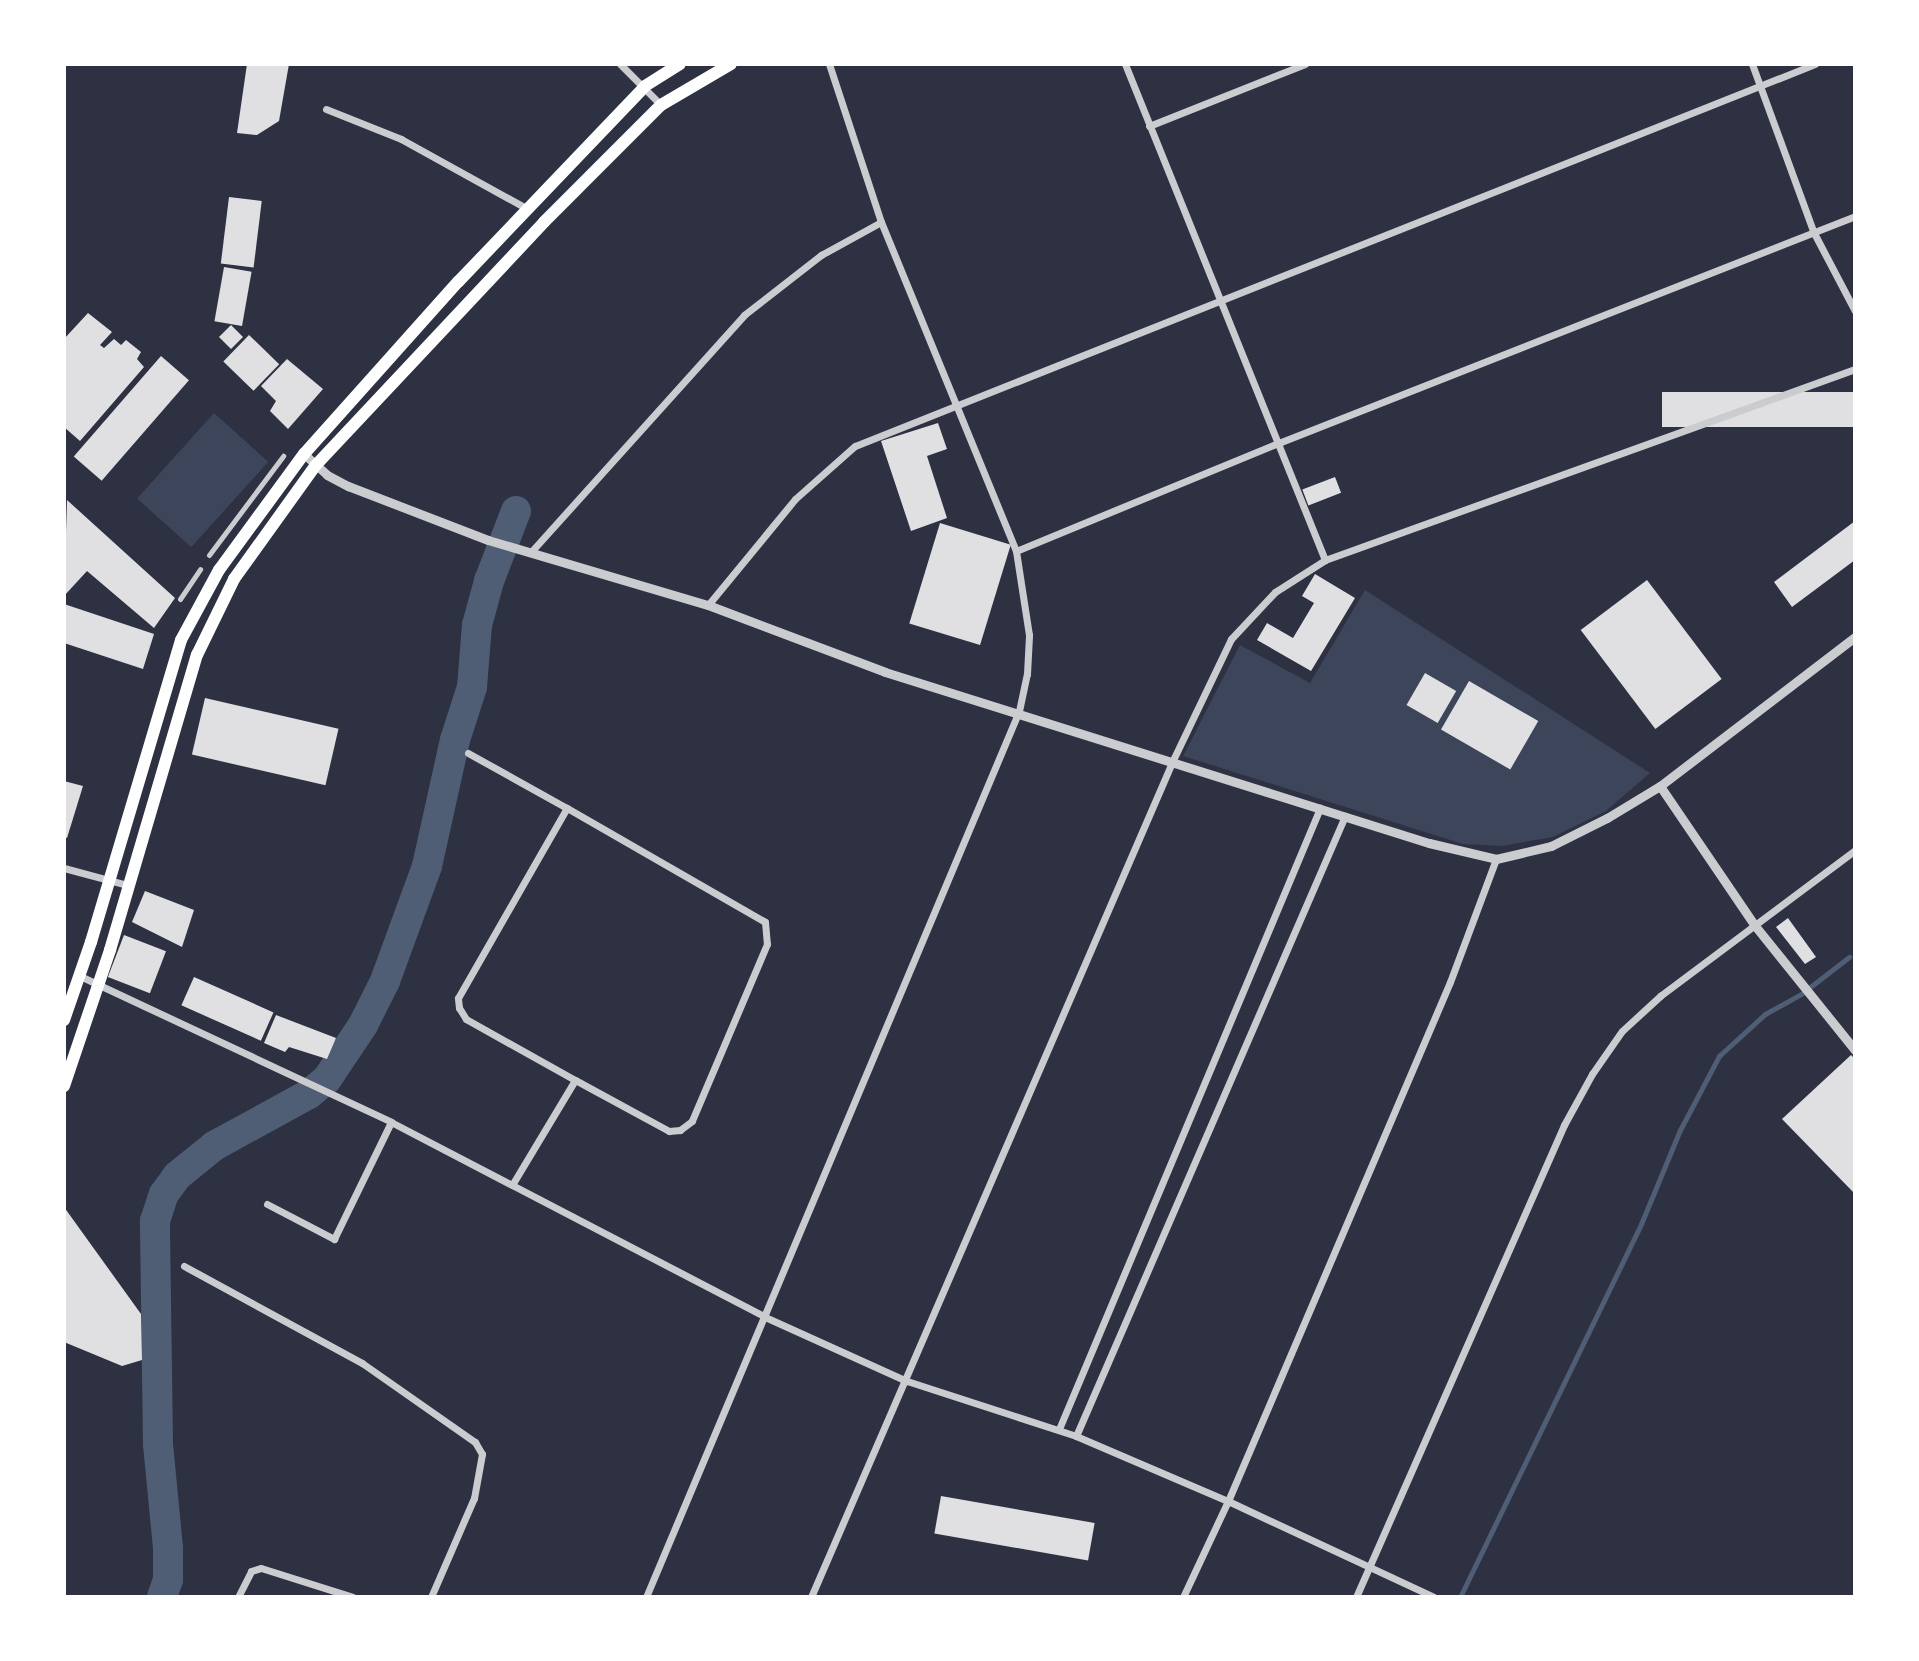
<!DOCTYPE html>
<style>
body{margin:0}
#map{position:relative;width:1919px;height:1661px;overflow:hidden;background:#2d3142;font-family:Helvetica,sans-serif}
div>[style]{position:absolute}
.green>*{inset:0;background:#3c4559;transform-origin:0 0}
.stream>*{height:5px;margin:-2.5px;padding:0 2.5px;transform-origin:2.5px;border-radius:2.5px;background:#4f5d75}
.river>*{height:30px;margin:-15px;padding:0 15px;transform-origin:15px;border-radius:15px;background:#4f5d75}
.building>*{inset:0;background:#e0e0e3;transform-origin:0 0}
.pedestrian>*{height:5px;margin:-2.5px;padding:0 2.5px;transform-origin:2.5px;border-radius:2.5px;background:#caccd0}
.minor>*{height:7px;margin:-3.5px;padding:0 3.5px;transform-origin:3.5px;border-radius:3.5px;background:#caccd0}
.tertiary>*{height:9px;margin:-4.5px;padding:0 4.5px;transform-origin:4.5px;border-radius:4.5px;background:#caccd0}
.trunk>*{height:12px;margin:-6px;padding:0 6px;transform-origin:6px;border-radius:6px;background:#fff}
span{translate:-50% -50%;white-space:nowrap;text-align:center;line-height:1.15;-webkit-text-stroke:6px #fff;paint-order:stroke}
.frame{position:absolute;inset:0;border:66px solid #fff;pointer-events:none}
</style>
<div id="map">
<div class="green">
<i style="left:214px;top:413px;width:73px;height:115px;rotate:42deg"></i>
<i style="clip-path:polygon(1365px 590px,1650px 773px,1606px 811px,1553px 837px,1502px 846px,1463px 844px,1183px 756px,1240px 645px,1310px 683px)"></i>
</div>
<div class="stream">
<i style="left:1460px;top:1597px;width:415px;rotate:-64.1deg"></i>
<i style="left:1641px;top:1224px;width:102px;rotate:-67.5deg"></i>
<i style="left:1680px;top:1130px;width:84px;rotate:-62.2deg"></i>
<i style="left:1719px;top:1056px;width:62px;rotate:-42.4deg"></i>
<i style="left:1765px;top:1014px;width:41px;rotate:-29.1deg"></i>
<i style="left:1801px;top:994px;width:61px;rotate:-37.6deg"></i>
</div>
<div class="river">
<i style="left:162px;top:1597px;width:18px;rotate:-71deg"></i>
<i style="left:168px;top:1580px;width:32px;rotate:-90deg"></i>
<i style="left:168px;top:1548px;width:104px;rotate:-95.5deg"></i>
<i style="left:158px;top:1444px;width:223px;rotate:-90.8deg"></i>
<i style="left:155px;top:1221px;width:28px;rotate:-72deg"></i>
<i style="left:164px;top:1194px;width:22px;rotate:-54deg"></i>
<i style="left:177px;top:1176px;width:48px;rotate:-39deg"></i>
<i style="left:214px;top:1146px;width:108px;rotate:-28.7deg"></i>
<i style="left:309px;top:1094px;width:23px;rotate:-40deg"></i>
<i style="left:327px;top:1079px;width:65px;rotate:-56.3deg"></i>
<i style="left:363px;top:1025px;width:49px;rotate:-63.4deg"></i>
<i style="left:385px;top:981px;width:122px;rotate:-69.9deg"></i>
<i style="left:427px;top:866px;width:129px;rotate:-77.5deg"></i>
<i style="left:455px;top:740px;width:56px;rotate:-72.2deg"></i>
<i style="left:472px;top:687px;width:62px;rotate:-85.4deg"></i>
<i style="left:477px;top:625px;width:46px;rotate:-74.7deg"></i>
<i style="left:489px;top:581px;width:75px;rotate:-68.9deg"></i>
</div>
<div class="building">
<i style="clip-path:polygon(247px 64px,289px 64px,279px 121px,257px 135px,237px 133px)"></i>
<i style="left:229px;top:197px;width:33px;height:67px;rotate:7deg"></i>
<i style="left:224px;top:267px;width:28px;height:55px;rotate:10deg"></i>
<i style="clip-path:polygon(88px 313px,112px 332px,100px 345px,104px 348px,114px 339px,121px 345px,126px 340px,141px 352px,137px 359px,144px 367px,80px 441px,64px 427px,64px 339px)"></i>
<i style="left:231px;top:325px;width:17px;height:17px;rotate:45deg"></i>
<i style="left:249px;top:335px;width:42px;height:37px;rotate:44deg"></i>
<i style="left:161px;top:356px;width:37px;height:133px;rotate:41deg"></i>
<i style="clip-path:polygon(287px 359px,323px 389px,288px 429px,270px 411px,276px 401px,261px 386px)"></i>
<i style="left:1855px;top:392px;width:35px;height:193px;rotate:90deg"></i>
<i style="clip-path:polygon(938px 423px,947px 449px,927px 456px,947px 518px,911px 531px,881px 441px)"></i>
<i style="left:1335px;top:477px;width:17px;height:35px;rotate:69deg"></i>
<i style="clip-path:polygon(67px 500px,175px 598px,154px 628px,87px 571px,64px 596px)"></i>
<i style="clip-path:polygon(1855px 521px,1855px 560px,1792px 607px,1774px 582px)"></i>
<i style="left:940px;top:523px;width:74px;height:105px;rotate:17deg"></i>
<i style="clip-path:polygon(1315px 574px,1355px 598px,1311px 671px,1257px 640px,1267px 623px,1293px 638px,1314px 603px,1302px 596px)"></i>
<i style="left:1647px;top:580px;width:124px;height:83px;rotate:53deg"></i>
<i style="clip-path:polygon(64px 604px,154px 634px,143px 669px,64px 643px)"></i>
<i style="left:1425px;top:673px;width:36px;height:37px;rotate:30deg"></i>
<i style="left:1469px;top:681px;width:80px;height:56px;rotate:30deg"></i>
<i style="left:205px;top:698px;width:137px;height:58px;rotate:13deg"></i>
<i style="clip-path:polygon(64px 781px,83px 786px,67px 838px,64px 837px)"></i>
<i style="clip-path:polygon(145px 891px,194px 910px,182px 947px,132px 922px)"></i>
<i style="clip-path:polygon(1788px 918px,1816px 957px,1805px 964px,1776px 927px)"></i>
<i style="left:124px;top:935px;width:45px;height:45px;rotate:21deg"></i>
<i style="left:194px;top:977px;width:87px;height:31px;rotate:24deg"></i>
<i style="clip-path:polygon(276px 1015px,336px 1038px,327px 1059px,289px 1047px,285px 1052px,264px 1043px)"></i>
<i style="clip-path:polygon(1851px 1055px,1855px 1059px,1855px 1194px,1782px 1119px)"></i>
<i style="clip-path:polygon(64px 1207px,141px 1314px,142px 1360px,122px 1366px,64px 1342px)"></i>
<i style="left:941px;top:1496px;width:156px;height:38px;rotate:10deg"></i>
</div>
<div class="pedestrian">
<i style="left:209px;top:555px;width:124px;rotate:-53.2deg"></i>
<i style="left:180px;top:599px;width:36px;rotate:-56deg"></i>
</div>
<div class="minor">
<i style="left:620px;top:64px;width:58px;rotate:45deg"></i>
<i style="left:1125px;top:64px;width:535px;rotate:68.04deg"></i>
<i style="left:1752px;top:64px;width:180px;rotate:69.9deg"></i>
<i style="left:1814px;top:233px;width:88px;rotate:62.3deg"></i>
<i style="left:326px;top:109px;width:81px;rotate:21.8deg"></i>
<i style="left:401px;top:139px;width:145px;rotate:28.9deg"></i>
<i style="left:1149px;top:126px;width:168px;rotate:-21.7deg"></i>
<i style="left:1016px;top:551px;width:281px;rotate:-22.4deg"></i>
<i style="left:1276px;top:444px;width:622px;rotate:-21.49deg"></i>
<i style="left:530px;top:553px;width:320px;rotate:-48deg"></i>
<i style="left:744px;top:315px;width:98px;rotate:-37.9deg"></i>
<i style="left:821px;top:255px;width:68px;rotate:-28.8deg"></i>
<i style="left:708px;top:605px;width:137px;rotate:-50.6deg"></i>
<i style="left:795px;top:499px;width:80px;rotate:-41.5deg"></i>
<i style="left:855px;top:446px;width:1033px;rotate:-21.7deg"></i>
<i style="left:468px;top:753px;width:113px;rotate:29.1deg"></i>
<i style="left:567px;top:808px;width:228px;rotate:29.9deg"></i>
<i style="left:765px;top:922px;width:22px;rotate:85deg"></i>
<i style="left:767px;top:944px;width:192px;rotate:113deg"></i>
<i style="left:692px;top:1121px;width:15px;rotate:143deg"></i>
<i style="left:680px;top:1130px;width:11px;rotate:175deg"></i>
<i style="left:669px;top:1131px;width:107px;rotate:-151.5deg"></i>
<i style="left:575px;top:1080px;width:125px;rotate:-150.8deg"></i>
<i style="left:466px;top:1019px;width:13px;rotate:-122deg"></i>
<i style="left:459px;top:1008px;width:10px;rotate:-96deg"></i>
<i style="left:458px;top:998px;width:219px;rotate:-60.2deg"></i>
<i style="left:64px;top:868px;width:65px;rotate:15.1deg"></i>
<i style="left:80px;top:976px;width:344px;rotate:25.1deg"></i>
<i style="left:391px;top:1122px;width:422px;rotate:27.5deg"></i>
<i style="left:765px;top:1317px;width:156px;rotate:24.3deg"></i>
<i style="left:907px;top:1381px;width:178px;rotate:18deg"></i>
<i style="left:1076px;top:1436px;width:165px;rotate:23.2deg"></i>
<i style="left:1228px;top:1501px;width:227px;rotate:25deg"></i>
<i style="left:512px;top:1185px;width:122px;rotate:-59deg"></i>
<i style="left:267px;top:1204px;width:76px;rotate:27.6deg"></i>
<i style="left:334px;top:1239px;width:130px;rotate:-64deg"></i>
<i style="left:184px;top:1266px;width:203px;rotate:28.6deg"></i>
<i style="left:362px;top:1363px;width:138px;rotate:35deg"></i>
<i style="left:475px;top:1442px;width:14px;rotate:60deg"></i>
<i style="left:482px;top:1454px;width:45px;rotate:100.3deg"></i>
<i style="left:474px;top:1498px;width:108px;rotate:113.5deg"></i>
<i style="left:1059px;top:1429px;width:674px;rotate:-67.2deg"></i>
<i style="left:1076px;top:1436px;width:676px;rotate:-66.55deg"></i>
<i style="left:238px;top:1597px;width:29px;rotate:-63deg"></i>
<i style="left:251px;top:1571px;width:10px;rotate:-17deg"></i>
<i style="left:261px;top:1568px;width:96px;rotate:17.5deg"></i>
<i style="left:646px;top:1597px;width:961px;rotate:-67.17deg"></i>
<i style="left:1019px;top:711px;width:38px;rotate:-78deg"></i>
<i style="left:1027px;top:674px;width:39px;rotate:-87deg"></i>
<i style="left:1029px;top:635px;width:85px;rotate:-98.8deg"></i>
<i style="left:1016px;top:551px;width:356px;rotate:-112.3deg"></i>
<i style="left:881px;top:222px;width:166px;rotate:-108.2deg"></i>
<i style="left:811px;top:1597px;width:912px;rotate:-66.61deg"></i>
<i style="left:1173px;top:760px;width:134px;rotate:-64.4deg"></i>
<i style="left:1231px;top:639px;width:64px;rotate:-46.9deg"></i>
<i style="left:1275px;top:592px;width:59px;rotate:-32.6deg"></i>
<i style="left:1325px;top:560px;width:563px;rotate:-19.82deg"></i>
<i style="left:1183px;top:1597px;width:106px;rotate:-64.9deg"></i>
<i style="left:1228px;top:1501px;width:564px;rotate:-66.84deg"></i>
<i style="left:1450px;top:982px;width:131px;rotate:-69.5deg"></i>
<i style="left:1356px;top:1597px;width:516px;rotate:-66.22deg"></i>
<i style="left:1564px;top:1125px;width:58px;rotate:-61.2deg"></i>
<i style="left:1592px;top:1074px;width:52px;rotate:-55.1deg"></i>
<i style="left:1622px;top:1031px;width:52px;rotate:-42.6deg"></i>
<i style="left:1660px;top:996px;width:244px;rotate:-36.8deg"></i>
</div>
<div class="tertiary">
<i style="left:304px;top:454px;width:31px;rotate:42deg"></i>
<i style="left:327px;top:475px;width:24px;rotate:28deg"></i>
<i style="left:348px;top:486px;width:150px;rotate:21.1deg"></i>
<i style="left:488px;top:540px;width:229px;rotate:16.5deg"></i>
<i style="left:708px;top:605px;width:189px;rotate:20.7deg"></i>
<i style="left:885px;top:672px;width:570px;rotate:17.45deg"></i>
<i style="left:1429px;top:843px;width:69px;rotate:13.4deg"></i>
<i style="left:1496px;top:859px;width:57px;rotate:-13.3deg"></i>
<i style="left:1551px;top:846px;width:63px;rotate:-26.6deg"></i>
<i style="left:1607px;top:818px;width:62px;rotate:-31.1deg"></i>
<i style="left:1660px;top:786px;width:245px;rotate:-37.4deg"></i>
<i style="left:1660px;top:786px;width:171px;rotate:55.8deg"></i>
<i style="left:1756px;top:927px;width:158px;rotate:51.2deg"></i>
</div>
<div class="trunk">
<i style="left:64px;top:1020px;width:83px;rotate:-70.9deg"></i>
<i style="left:91px;top:942px;width:315px;rotate:-73.4deg"></i>
<i style="left:181px;top:640px;width:80px;rotate:-61.5deg"></i>
<i style="left:219px;top:570px;width:144px;rotate:-53.8deg"></i>
<i style="left:304px;top:454px;width:231px;rotate:-48.2deg"></i>
<i style="left:458px;top:282px;width:271px;rotate:-46.3deg"></i>
<i style="left:645px;top:86px;width:41px;rotate:-32.2deg"></i>
<i style="left:64px;top:1086px;width:144px;rotate:-71.3deg"></i>
<i style="left:110px;top:950px;width:308px;rotate:-73.6deg"></i>
<i style="left:197px;top:655px;width:85px;rotate:-64deg"></i>
<i style="left:234px;top:579px;width:140px;rotate:-54.3deg"></i>
<i style="left:316px;top:465px;width:333px;rotate:-46.8deg"></i>
<i style="left:544px;top:222px;width:165px;rotate:-45deg"></i>
<i style="left:661px;top:105px;width:81px;rotate:-30.4deg"></i>
</div>
<div class="frame"></div>
</div>
